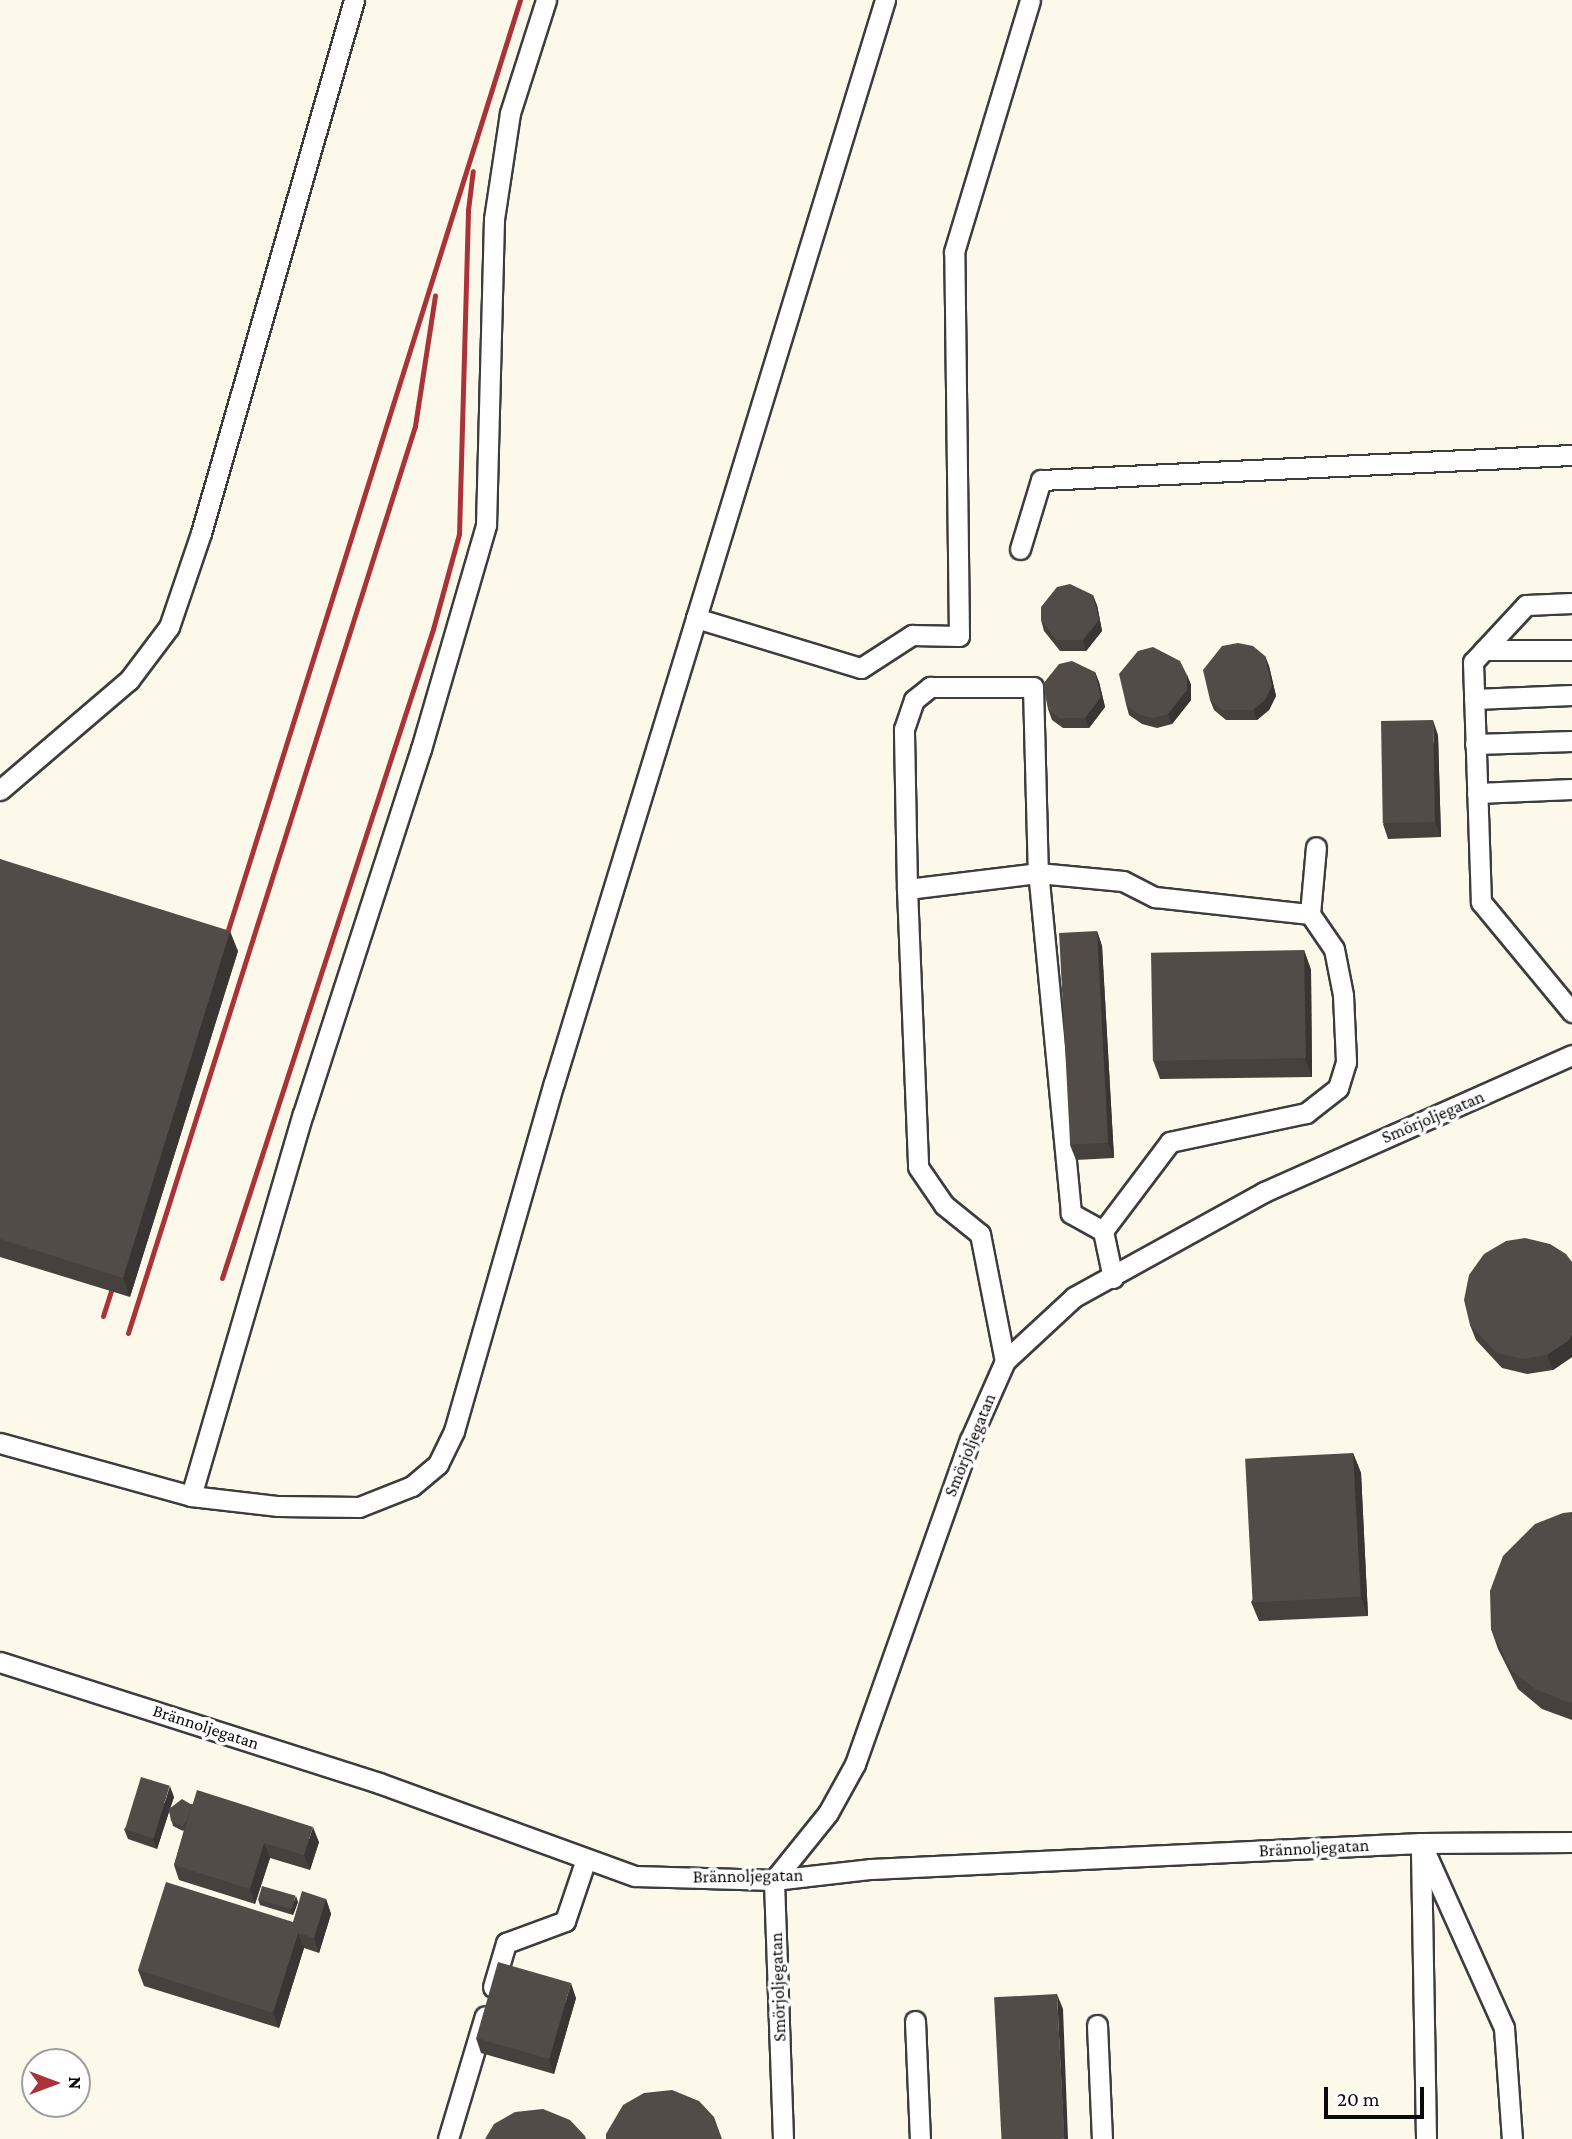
<!DOCTYPE html>
<meta charset="utf-8">
<style>
body{margin:0}
#map{position:relative;width:1572px;height:2139px;overflow:hidden;background:#fdf9ea;font-family:"Crimson Pro",serif}
div>[style]{position:absolute}
.roads{filter:drop-shadow(2px 0 #3d3d3d) drop-shadow(-2px 0 #3d3d3d) drop-shadow(0 2px #3d3d3d) drop-shadow(0 -2px #3d3d3d)}
.lane>*{height:19px;margin:-9.5px;padding:0 9.5px;transform-origin:9.5px;border-radius:9.5px;background:#fff}
.rail>*{height:5px;margin:-2.5px;padding:0 2.5px;transform-origin:2.5px;border-radius:2.5px;background:#aa333a}
.wall>*{inset:0;background:#47413e}
.shaded-wall>*{inset:0;background:#393532}
.building>*{inset:0;background:#524c48;transform-origin:0 0}
span{translate:-50% -50%;white-space:nowrap;text-align:center;line-height:1.15;-webkit-text-stroke:7px #fff;paint-order:stroke}
.street-label{font-size:18px;color:#0a0a0a}
.north{position:absolute;left:21px;top:2048px;width:70px;height:70px;box-sizing:border-box;background:#fff;border:2px solid #9d9d9d;border-radius:50%;rotate:90deg;font-size:19px;font-weight:700;line-height:28px;text-align:center;color:#0a0a0a}
.north::after{content:'';display:block;margin:auto;width:24px;height:32px;background:#aa333a;clip-path:polygon(50% 0,100% 100%,50% 72%,0 100%)}
.scale{position:absolute;left:1324px;top:2087px;width:100px;height:32px;box-sizing:border-box;border:4px solid #0a0a0a;border-top:0;padding-left:9px;font-size:21px;line-height:24px;white-space:nowrap;color:#0a0a0a;-webkit-text-stroke:5px #fff;paint-order:stroke}
</style>
<div id="map">
<div class="roads">
<div class="lane">
<i style="left:885px;top:0;width:646px;rotate:107deg"></i>
<i style="left:696px;top:618px;width:172px;rotate:16.9deg"></i>
<i style="left:861px;top:668px;width:61px;rotate:-32.9deg"></i>
<i style="left:912px;top:635px;width:47px;rotate:1.2deg"></i>
<i style="left:959px;top:636px;width:384px;rotate:-90.7deg"></i>
<i style="left:954px;top:252px;width:263px;rotate:-73.2deg"></i>
<i style="left:1020px;top:549px;width:72px;rotate:-73.1deg"></i>
<i style="left:1041px;top:480px;width:532px;rotate:-2.7deg"></i>
<i style="left:1572px;top:603px;width:46px;rotate:177.5deg"></i>
<i style="left:1526px;top:605px;width:78px;rotate:132.9deg"></i>
<i style="left:1473px;top:662px;width:240px;rotate:88.1deg"></i>
<i style="left:1481px;top:902px;width:143px;rotate:50.4deg"></i>
<i style="left:1484px;top:650px;width:88px"></i>
<i style="left:1474px;top:699px;width:98px;rotate:-2.3deg"></i>
<i style="left:1475px;top:744px;width:97px;rotate:-1.8deg"></i>
<i style="left:0;top:790px;width:170px;rotate:-40.5deg"></i>
<i style="left:129px;top:680px;width:66px;rotate:-53deg"></i>
<i style="left:169px;top:627px;width:99px;rotate:-71.2deg"></i>
<i style="left:201px;top:533px;width:555px;rotate:-73.98deg"></i>
<i style="left:1477px;top:793px;width:95px;rotate:-2.4deg"></i>
<i style="left:907px;top:889px;width:160px;rotate:-91.1deg"></i>
<i style="left:904px;top:729px;width:31px;rotate:-71deg"></i>
<i style="left:914px;top:700px;width:21px;rotate:-39deg"></i>
<i style="left:930px;top:687px;width:103px"></i>
<i style="left:1033px;top:687px;width:186px;rotate:88.5deg"></i>
<i style="left:1038px;top:873px;width:132px;rotate:173deg"></i>
<i style="left:907px;top:889px;width:278px;rotate:87.7deg"></i>
<i style="left:918px;top:1167px;width:46px;rotate:55.6deg"></i>
<i style="left:944px;top:1205px;width:46px;rotate:38.9deg"></i>
<i style="left:980px;top:1234px;width:129px;rotate:78.9deg"></i>
<i style="left:1310px;top:914px;width:67px;rotate:-84.9deg"></i>
<i style="left:1103px;top:1231px;width:37px;rotate:-151deg"></i>
<i style="left:1071px;top:1213px;width:342px;rotate:-95.5deg"></i>
<i style="left:1038px;top:873px;width:85px;rotate:5.4deg"></i>
<i style="left:1123px;top:881px;width:36px;rotate:27deg"></i>
<i style="left:1155px;top:897px;width:156px;rotate:6.3deg"></i>
<i style="left:1310px;top:914px;width:42px;rotate:55.6deg"></i>
<i style="left:1334px;top:949px;width:47px;rotate:78.9deg"></i>
<i style="left:1343px;top:995px;width:67px;rotate:87.4deg"></i>
<i style="left:1346px;top:1062px;width:27px;rotate:107deg"></i>
<i style="left:1338px;top:1088px;width:41px;rotate:142deg"></i>
<i style="left:1306px;top:1113px;width:139px;rotate:168deg"></i>
<i style="left:1170px;top:1142px;width:111px;rotate:127deg"></i>
<i style="left:1103px;top:1231px;width:48px;rotate:78deg"></i>
<i style="left:0;top:1443px;width:198px;rotate:15.5deg"></i>
<i style="left:191px;top:1496px;width:398px;rotate:-73.7deg"></i>
<i style="left:303px;top:1114px;width:384px;rotate:-72.1deg"></i>
<i style="left:421px;top:749px;width:233px;rotate:-73.8deg"></i>
<i style="left:486px;top:525px;width:306px;rotate:-88.5deg"></i>
<i style="left:494px;top:219px;width:107px;rotate:-81.4deg"></i>
<i style="left:510px;top:113px;width:119px;rotate:-72.3deg"></i>
<i style="left:191px;top:1496px;width:88px;rotate:6.6deg"></i>
<i style="left:278px;top:1506px;width:81px;rotate:0.7deg"></i>
<i style="left:359px;top:1507px;width:57px;rotate:-21.6deg"></i>
<i style="left:412px;top:1486px;width:34px;rotate:-40deg"></i>
<i style="left:438px;top:1464px;width:37px;rotate:-64deg"></i>
<i style="left:454px;top:1431px;width:362px;rotate:-74deg"></i>
<i style="left:554px;top:1083px;width:486px;rotate:-73deg"></i>
<i style="left:0;top:1662px;width:398px;rotate:17.7deg"></i>
<i style="left:379px;top:1783px;width:272px;rotate:20deg"></i>
<i style="left:635px;top:1876px;width:139px;rotate:1.6deg"></i>
<i style="left:774px;top:1880px;width:98px;rotate:-6.5deg"></i>
<i style="left:871px;top:1869px;width:551px;rotate:-2.71deg"></i>
<i style="left:1421px;top:1843px;width:151px;rotate:-0.4deg"></i>
<i style="left:1421px;top:1843px;width:203px;rotate:65.8deg"></i>
<i style="left:1504px;top:2028px;width:111px;rotate:85.9deg"></i>
<i style="left:1421px;top:1851px;width:288px;rotate:89deg"></i>
<i style="left:493px;top:1987px;width:46px;rotate:-73.5deg"></i>
<i style="left:506px;top:1943px;width:63px;rotate:-20.4deg"></i>
<i style="left:565px;top:1921px;width:65px;rotate:-71.3deg"></i>
<i style="left:915px;top:2021px;width:118px;rotate:87.6deg"></i>
<i style="left:1097px;top:2025px;width:114px;rotate:87.5deg"></i>
<i style="left:448px;top:2139px;width:128px;rotate:-73.3deg"></i>
<i style="left:783px;top:2139px;width:259px;rotate:-92deg"></i>
<i style="left:774px;top:1880px;width:86px;rotate:-51.1deg"></i>
<i style="left:828px;top:1813px;width:56px;rotate:-61.1deg"></i>
<i style="left:855px;top:1764px;width:344px;rotate:-70.5deg"></i>
<i style="left:970px;top:1440px;width:86px;rotate:-66.1deg"></i>
<i style="left:1005px;top:1361px;width:94px;rotate:-42.8deg"></i>
<i style="left:1074px;top:1297px;width:217px;rotate:-28.9deg"></i>
<i style="left:1264px;top:1192px;width:337px;rotate:-24deg"></i>
</div>
</div>
<div class="rail">
<i style="left:222px;top:949px;width:995px;rotate:-72.57deg"></i>
<i style="left:222px;top:1278px;width:682px;rotate:-71.99deg"></i>
<i style="left:433px;top:629px;width:98px;rotate:-74.7deg"></i>
<i style="left:459px;top:534px;width:324px;rotate:-88.4deg"></i>
<i style="left:468px;top:210px;width:39px;rotate:-83deg"></i>
<i style="left:103px;top:1316px;width:46px;rotate:-72.3deg"></i>
<i style="left:128px;top:1333px;width:951px;rotate:-72.44deg"></i>
<i style="left:415px;top:426px;width:132px;rotate:-81.3deg"></i>
</div>
<div class="wall">
<i style="clip-path:polygon(1097px 605px,1102px 631px,1086px 651px,1060px 651px,1044px 631px,1041px 620px)"></i>
<i style="clip-path:polygon(1265px 656px,1269px 666px,1276px 696px,1269px 710px,1257px 720px,1226px 720px,1214px 710px,1210px 700px)"></i>
<i style="clip-path:polygon(1095px 672px,1099px 682px,1105px 707px,1089px 728px,1063px 728px,1052px 720px,1048px 709px)"></i>
<i style="clip-path:polygon(1187px 675px,1191px 685px,1191px 700px,1172px 724px,1157px 728px,1142px 724px,1129px 715px,1126px 704px)"></i>
<i style="clip-path:polygon(1438px 735px,1441px 837px,1388px 839px,1383px 824px)"></i>
<i style="clip-path:polygon(0 859px,238px 951px,130px 1297px,0 1257px)"></i>
<i style="clip-path:polygon(1097px 931px,1102px 946px,1114px 1158px,1076px 1160px,1070px 1145px)"></i>
<i style="clip-path:polygon(1304px 950px,1311px 970px,1312px 1077px,1160px 1079px,1153px 1060px)"></i>
<i style="clip-path:polygon(1572px 1262px,1572px 1357px,1553px 1370px,1527px 1374px,1502px 1368px,1476px 1340px,1470px 1325px)"></i>
<i style="clip-path:polygon(1353px 1453px,1361px 1473px,1368px 1616px,1259px 1621px,1251px 1602px)"></i>
<i style="clip-path:polygon(1572px 1512px,1572px 1720px,1542px 1709px,1518px 1689px,1498px 1649px,1491px 1629px)"></i>
<i style="clip-path:polygon(174px 1797px,170px 1808px,192px 1804px,319px 1842px,310px 1870px,270px 1858px,255px 1904px,179px 1880px,174px 1865px,184px 1830px,183px 1831px,173px 1826px,169px 1811px,157px 1849px,128px 1839px,124px 1829px)"></i>
<i style="clip-path:polygon(258px 1899px,298px 1902px,293px 1915px,260px 1905px)"></i>
<i style="clip-path:polygon(326px 1899px,331px 1914px,319px 1953px,304px 1948px,279px 2028px,144px 1986px,138px 1970px,293px 1922px)"></i>
<i style="clip-path:polygon(576px 1998px,554px 2074px,481px 2053px,476px 2038px)"></i>
</div>
<div class="shaded-wall">
<i style="clip-path:polygon(1093px 595px,1097px 605px,1102px 631px,1086px 651px,1083px 640px)"></i>
<i style="clip-path:polygon(1265px 656px,1269px 666px,1276px 696px,1269px 710px,1257px 720px,1253px 710px)"></i>
<i style="clip-path:polygon(1095px 672px,1099px 682px,1105px 707px,1089px 728px,1085px 718px)"></i>
<i style="clip-path:polygon(1187px 675px,1191px 685px,1191px 700px,1172px 724px,1168px 714px)"></i>
<i style="clip-path:polygon(1433px 720px,1438px 735px,1441px 837px,1435px 822px)"></i>
<i style="clip-path:polygon(230px 931px,238px 951px,130px 1297px,123px 1278px)"></i>
<i style="clip-path:polygon(1097px 931px,1102px 946px,1114px 1158px,1108px 1143px)"></i>
<i style="clip-path:polygon(1304px 950px,1311px 970px,1312px 1077px,1305px 1058px)"></i>
<i style="clip-path:polygon(1572px 1335px,1572px 1357px,1553px 1370px,1547px 1355px)"></i>
<i style="clip-path:polygon(1353px 1453px,1361px 1473px,1368px 1616px,1361px 1597px)"></i>
<i style="clip-path:polygon(170px 1786px,174px 1797px,157px 1849px,153px 1839px)"></i>
<i style="clip-path:polygon(313px 1827px,319px 1842px,310px 1870px,304px 1855px)"></i>
<i style="clip-path:polygon(264px 1843px,270px 1858px,255px 1904px,250px 1889px)"></i>
<i style="clip-path:polygon(296px 1896px,298px 1902px,293px 1915px,291px 1909px)"></i>
<i style="clip-path:polygon(326px 1899px,331px 1914px,319px 1953px,314px 1938px)"></i>
<i style="clip-path:polygon(298px 1933px,304px 1948px,279px 2028px,273px 2013px)"></i>
<i style="clip-path:polygon(571px 1983px,576px 1998px,554px 2074px,549px 2059px)"></i>
<i style="clip-path:polygon(1057px 1994px,1063px 2009px,1068px 2139px,1064px 2139px)"></i>
</div>
<div class="building">
<i style="clip-path:polygon(1070px 584px,1093px 595px,1099px 620px,1083px 640px,1057px 640px,1041px 620px,1041px 607px,1057px 587px)"></i>
<i style="clip-path:polygon(1238px 643px,1253px 646px,1265px 656px,1272px 686px,1265px 700px,1253px 710px,1222px 710px,1210px 700px,1203px 670px,1222px 646px)"></i>
<i style="clip-path:polygon(1153px 647px,1180px 661px,1187px 675px,1187px 690px,1168px 714px,1153px 718px,1138px 714px,1126px 704px,1119px 674px,1138px 651px)"></i>
<i style="clip-path:polygon(1072px 661px,1095px 672px,1101px 697px,1085px 718px,1059px 718px,1048px 709px,1043px 684px,1059px 664px)"></i>
<i style="left:1433px;top:720px;width:102px;height:52px;rotate:89deg"></i>
<i style="clip-path:polygon(0 859px,230px 931px,123px 1278px,0 1239px)"></i>
<i style="left:1097px;top:931px;width:212px;height:38px;rotate:87deg"></i>
<i style="left:1304px;top:950px;width:108px;height:153px;rotate:89deg"></i>
<i style="clip-path:polygon(1525px 1238px,1550px 1244px,1566px 1254px,1572px 1262px,1572px 1335px,1568px 1341px,1547px 1355px,1522px 1359px,1497px 1353px,1470px 1325px,1464px 1300px,1469px 1275px,1484px 1254px,1506px 1241px)"></i>
<i style="left:1353px;top:1453px;width:144px;height:108px;rotate:87deg"></i>
<i style="clip-path:polygon(1572px 1512px,1572px 1702px,1570px 1703px,1535px 1689px,1511px 1670px,1491px 1629px,1490px 1591px,1503px 1556px,1535px 1524px,1563px 1513px)"></i>
<i style="left:141px;top:1777px;width:30px;height:55px;rotate:17deg"></i>
<i style="clip-path:polygon(197px 1790px,313px 1827px,304px 1855px,264px 1843px,250px 1889px,174px 1865px)"></i>
<i style="clip-path:polygon(182px 1799px,192px 1805px,187px 1821px,182px 1826px,171px 1821px,169px 1809px)"></i>
<i style="clip-path:polygon(166px 1882px,293px 1922px,302px 1891px,326px 1899px,314px 1938px,298px 1933px,273px 2013px,138px 1970px)"></i>
<i style="left:262px;top:1886px;width:35px;height:14px;rotate:16deg"></i>
<i style="left:498px;top:1962px;width:76px;height:79px;rotate:16deg"></i>
<i style="left:1057px;top:1994px;width:145px;height:63px;rotate:87deg"></i>
<i style="clip-path:polygon(672px 2090px,699px 2101px,714px 2117px,722px 2139px,606px 2139px,606px 2134px,623px 2105px,644px 2093px)"></i>
<i style="clip-path:polygon(543px 2109px,570px 2120px,585px 2136px,586px 2139px,485px 2139px,494px 2124px,515px 2112px)"></i>
</div>
<div class="street-label">
<span style="left:1433px;top:1117px;rotate:-23deg">Smörjoljegatan</span>
<span style="left:970px;top:1445px;rotate:-68deg">Smörjoljegatan</span>
<span style="left:206px;top:1727px;rotate:18deg">Brännoljegatan</span>
<span style="left:1314px;top:1848px;rotate:-3deg">Brännoljegatan</span>
<span style="left:748px;top:1876px;rotate:-1deg">Brännoljegatan</span>
<span style="left:778px;top:1987px;rotate:-92deg">Smörjoljegatan</span>
</div>
<div class="north">N</div>
<div class="scale">20 m</div>
</div>
